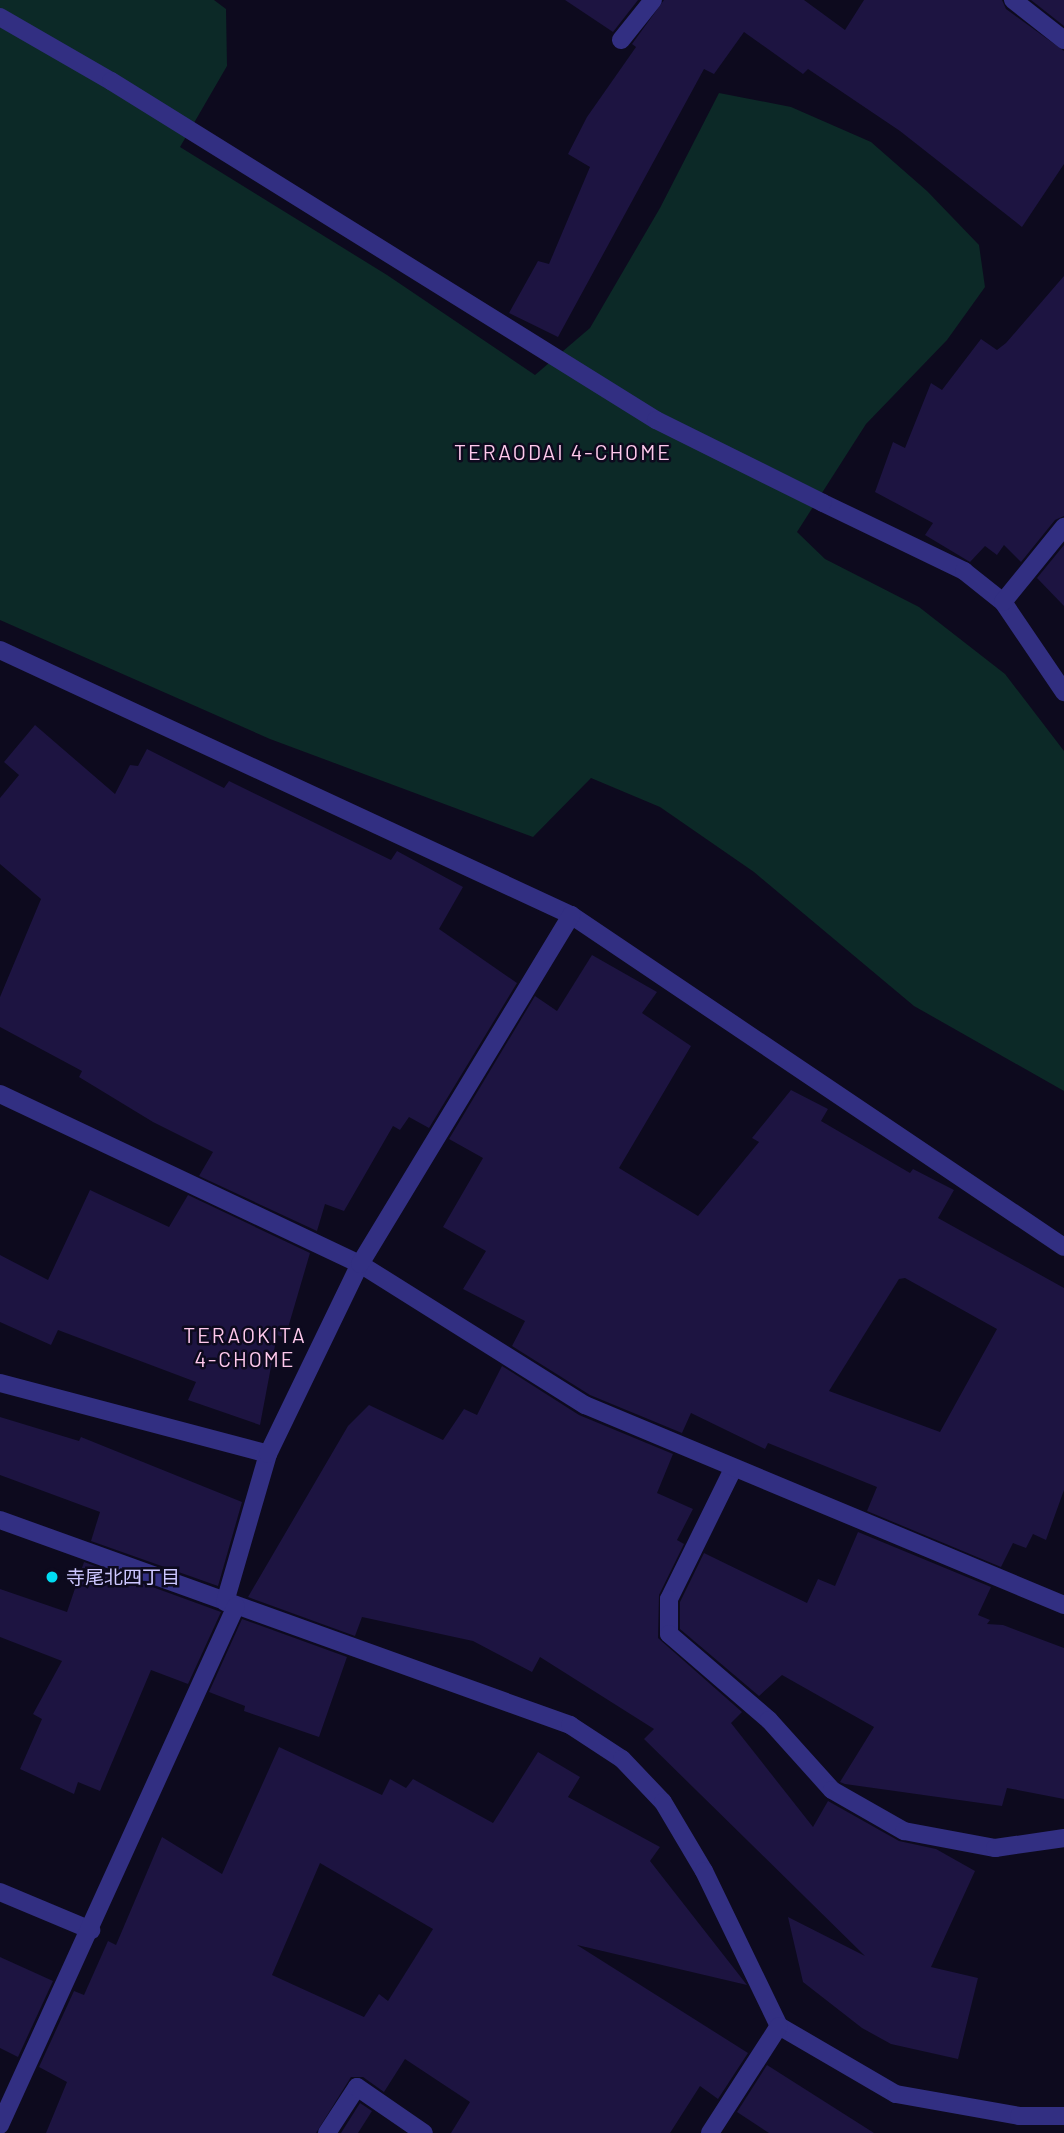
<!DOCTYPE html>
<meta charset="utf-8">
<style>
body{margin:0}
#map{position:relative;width:1064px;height:2133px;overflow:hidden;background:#0d0a1e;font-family:Barlow,"Noto Sans JP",sans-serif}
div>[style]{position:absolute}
.green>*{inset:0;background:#0c2927}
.building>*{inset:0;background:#1d1441}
.lane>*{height:18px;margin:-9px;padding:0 9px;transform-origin:9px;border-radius:9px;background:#322f82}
.street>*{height:18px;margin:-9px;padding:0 9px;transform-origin:9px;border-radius:9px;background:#322f82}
.dots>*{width:19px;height:19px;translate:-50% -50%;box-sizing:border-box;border:4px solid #0d0a1e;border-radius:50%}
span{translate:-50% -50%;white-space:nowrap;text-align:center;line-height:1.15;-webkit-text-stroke:5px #0d0a1e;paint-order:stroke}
.poi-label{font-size:19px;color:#cdc7ff}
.left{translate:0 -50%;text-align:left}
.neighbourhood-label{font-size:21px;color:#ffc9ec;letter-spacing:2px}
</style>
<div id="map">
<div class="green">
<i style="clip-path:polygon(0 0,214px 0,226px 9px,227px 66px,180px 147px,387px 275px,535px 375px,590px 328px,660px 208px,719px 93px,791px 107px,871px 142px,927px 191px,979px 245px,985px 287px,947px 340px,866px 424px,797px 532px,825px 559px,919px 607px,1005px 674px,1064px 751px,1064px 1091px,914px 1006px,754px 872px,660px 807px,591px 778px,533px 837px,270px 739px,0 620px)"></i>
</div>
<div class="building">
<i style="clip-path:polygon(565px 0,638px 0,613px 32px)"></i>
<i style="clip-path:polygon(664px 0,804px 0,845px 30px,864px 0,1002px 0,1006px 9px,1064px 51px,1064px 164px,1022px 227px,900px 131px,808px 69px,803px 74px,744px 32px,714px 74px,704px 69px,558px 337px,509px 313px,538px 261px,549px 264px,590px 167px,568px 154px,587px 117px,636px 47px,632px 44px)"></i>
<i style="clip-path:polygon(1031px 0,1064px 0,1064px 26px)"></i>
<i style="clip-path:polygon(1064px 276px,1064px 516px,1055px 520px,1021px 562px,1004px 545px,997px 555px,985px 546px,970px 562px,925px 535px,933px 523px,875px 492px,893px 442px,905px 448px,931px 383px,942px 390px,981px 339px,997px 350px,1006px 343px)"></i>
<i style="clip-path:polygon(1064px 545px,1064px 606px,1037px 578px)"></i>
<i style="clip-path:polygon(35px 725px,115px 794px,130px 765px,138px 766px,147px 749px,224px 788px,229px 781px,391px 860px,397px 851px,463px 887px,439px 929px,517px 983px,429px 1128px,409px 1117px,400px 1130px,393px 1126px,344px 1211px,325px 1204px,317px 1231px,199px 1176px,213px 1152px,153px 1122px,79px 1077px,82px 1071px,0 1027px,0 997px,41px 899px,0 864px,0 798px,19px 775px,4px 762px)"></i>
<i style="clip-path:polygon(evenodd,592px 955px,657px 992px,642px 1013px,691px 1046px,619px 1168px,698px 1216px,759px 1142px,752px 1138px,791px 1090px,828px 1109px,821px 1121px,910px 1173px,913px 1169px,954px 1190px,938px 1218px,1064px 1288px,1064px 1490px,1046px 1540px,1033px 1534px,1026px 1548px,1013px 1543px,1001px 1567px,867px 1511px,877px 1487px,768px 1443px,765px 1449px,691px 1413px,682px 1433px,590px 1395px,512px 1346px,525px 1321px,463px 1289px,486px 1251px,443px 1227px,483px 1158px,449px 1139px,535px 996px,557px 1011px,592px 955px,905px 1278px,997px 1329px,940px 1432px,829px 1391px,899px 1279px,905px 1278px)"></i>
<i style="clip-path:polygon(90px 1190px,169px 1227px,188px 1195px,310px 1253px,285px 1338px,277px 1335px,260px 1425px,188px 1400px,196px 1382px,58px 1330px,51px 1345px,0 1322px,0 1255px,48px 1280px)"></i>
<i style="clip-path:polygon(502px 1366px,579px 1415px,673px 1454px,657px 1493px,693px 1509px,677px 1540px,684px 1544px,659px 1595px,658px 1638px,742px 1712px,731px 1723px,813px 1827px,828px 1801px,899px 1841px,936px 1849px,975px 1871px,931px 1967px,978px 1978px,958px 2059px,891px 2044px,862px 2028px,803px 1982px,788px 1917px,865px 1956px,644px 1739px,654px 1729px,540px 1657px,532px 1672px,473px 1641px,362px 1617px,355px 1636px,248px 1597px,348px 1426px,369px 1405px,443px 1440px,464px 1409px,477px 1415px)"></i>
<i style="clip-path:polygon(0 1417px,79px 1441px,81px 1437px,242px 1502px,218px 1586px,91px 1541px,100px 1512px,0 1475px)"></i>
<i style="clip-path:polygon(858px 1532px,991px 1587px,978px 1615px,990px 1620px,987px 1624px,1003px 1625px,1064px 1648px,1064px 1799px,1007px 1788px,1002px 1806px,845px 1784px,840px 1782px,874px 1727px,782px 1675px,759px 1696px,680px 1629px,680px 1602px,704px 1553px,807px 1603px,818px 1579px,835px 1586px)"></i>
<i style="clip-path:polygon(84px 1562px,221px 1612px,188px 1684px,151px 1670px,100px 1791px,78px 1782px,74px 1794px,20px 1769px,42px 1719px,33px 1714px,62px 1661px,0 1637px,0 1589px,67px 1612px)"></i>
<i style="clip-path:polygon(242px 1619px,347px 1657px,319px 1737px,244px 1711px,245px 1706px,209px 1692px)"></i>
<i style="clip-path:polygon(evenodd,279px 1747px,382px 1795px,390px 1779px,406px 1788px,413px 1779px,493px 1823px,538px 1752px,580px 1777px,568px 1797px,660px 1847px,650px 1861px,747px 1985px,577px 1945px,748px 2053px,718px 2099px,700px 2086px,670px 2133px,451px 2133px,470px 2102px,405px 2059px,384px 2092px,363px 2077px,351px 2077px,316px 2133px,46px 2133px,67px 2082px,39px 2067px,74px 1991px,84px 1995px,108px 1941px,116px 1945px,162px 1837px,222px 1874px,279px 1747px,320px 1863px,433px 1929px,388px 2001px,379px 1994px,364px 2017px,272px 1975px,320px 1863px)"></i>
<i style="clip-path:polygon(0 1957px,53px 1981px,18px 2057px,0 2048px)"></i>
<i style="clip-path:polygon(767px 2065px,874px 2133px,769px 2133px,737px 2112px)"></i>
<i style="clip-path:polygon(360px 2103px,372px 2111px,358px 2133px,341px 2133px)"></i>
</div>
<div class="lane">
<i style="left:621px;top:40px;width:51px;rotate:-51.3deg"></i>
<i style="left:823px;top:503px;width:157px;rotate:25.7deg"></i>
<i style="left:964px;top:571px;width:50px;rotate:38.5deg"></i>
<i style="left:1003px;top:602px;width:109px;rotate:55.9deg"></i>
<i style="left:0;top:1383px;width:277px;rotate:14.8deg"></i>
<i style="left:733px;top:1469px;width:145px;rotate:116.2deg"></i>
<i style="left:669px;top:1599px;width:35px;rotate:90deg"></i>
<i style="left:669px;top:1634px;width:132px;rotate:40.7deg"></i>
<i style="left:769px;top:1720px;width:94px;rotate:48deg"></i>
<i style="left:832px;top:1790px;width:83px;rotate:29.7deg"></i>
<i style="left:904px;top:1831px;width:93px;rotate:10.6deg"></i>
<i style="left:995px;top:1848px;width:70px;rotate:-8.2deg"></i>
<i style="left:0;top:1892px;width:99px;rotate:22.7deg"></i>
<i style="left:327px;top:2133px;width:55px;rotate:-56.9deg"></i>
<i style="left:357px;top:2087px;width:81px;rotate:34.5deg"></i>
</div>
<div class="street">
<i style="left:1013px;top:0;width:65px;rotate:38.1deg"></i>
<i style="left:0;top:17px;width:128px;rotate:30deg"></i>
<i style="left:111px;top:81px;width:642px;rotate:31.88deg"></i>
<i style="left:656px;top:420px;width:186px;rotate:26.4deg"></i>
<i style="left:1003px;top:602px;width:97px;rotate:-50.9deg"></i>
<i style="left:0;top:650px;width:629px;rotate:24.9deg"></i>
<i style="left:571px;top:915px;width:594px;rotate:33.96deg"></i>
<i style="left:0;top:1094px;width:398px;rotate:25.3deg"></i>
<i style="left:360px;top:1264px;width:266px;rotate:32.1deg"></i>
<i style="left:585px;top:1405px;width:519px;rotate:22.66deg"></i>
<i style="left:0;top:1520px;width:606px;rotate:19.78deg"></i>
<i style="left:570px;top:1725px;width:62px;rotate:33.2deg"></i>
<i style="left:622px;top:1759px;width:59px;rotate:46.4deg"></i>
<i style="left:663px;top:1802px;width:80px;rotate:59.3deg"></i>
<i style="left:704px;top:1871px;width:172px;rotate:64.2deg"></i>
<i style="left:779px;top:2026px;width:135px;rotate:30.2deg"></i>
<i style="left:896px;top:2094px;width:125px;rotate:10.1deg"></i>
<i style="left:1019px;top:2116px;width:45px"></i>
<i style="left:225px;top:1602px;width:154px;rotate:-73.8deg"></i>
<i style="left:268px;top:1454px;width:211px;rotate:-64.2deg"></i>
<i style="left:360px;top:1264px;width:408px;rotate:-58.8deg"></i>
<i style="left:0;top:2125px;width:570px;rotate:-65.55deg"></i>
<i style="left:710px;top:2133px;width:127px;rotate:-57.2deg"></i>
</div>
<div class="dots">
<i style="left:52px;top:1577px;background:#00dcf2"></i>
</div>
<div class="poi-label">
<span class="left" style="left:66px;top:1577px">寺尾北四丁目</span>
</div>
<div class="neighbourhood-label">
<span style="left:563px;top:452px">TERAODAI 4-CHOME</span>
<span style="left:245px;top:1347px">TERAOKITA<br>4-CHOME</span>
</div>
</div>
